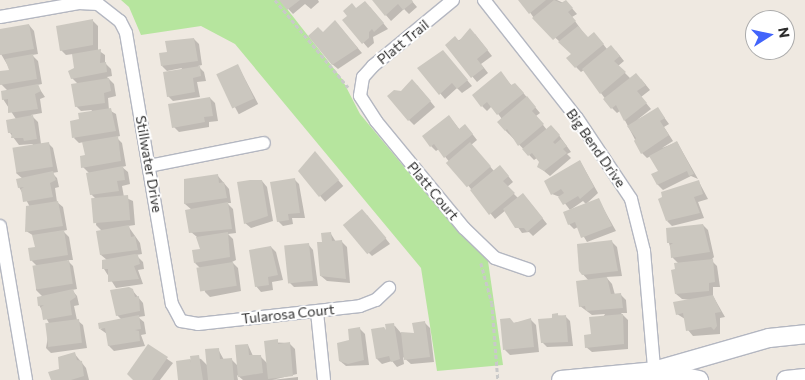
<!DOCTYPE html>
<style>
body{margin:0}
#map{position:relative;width:805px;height:380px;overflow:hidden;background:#efe9e1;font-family:Commissioner,sans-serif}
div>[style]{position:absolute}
.green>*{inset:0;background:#b6e59e}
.shadow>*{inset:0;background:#0003;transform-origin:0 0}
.building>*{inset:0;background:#cbc7bf;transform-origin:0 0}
.path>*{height:2.5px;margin-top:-1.25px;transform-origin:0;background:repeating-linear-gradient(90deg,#c9c9c9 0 4px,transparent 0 6.5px)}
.roads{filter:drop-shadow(1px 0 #b4b7c1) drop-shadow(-1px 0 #b4b7c1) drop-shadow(0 1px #b4b7c1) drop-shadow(0 -1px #b4b7c1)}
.street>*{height:12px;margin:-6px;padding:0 6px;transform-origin:6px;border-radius:6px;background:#fff}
.secondary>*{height:18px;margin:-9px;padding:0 9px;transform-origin:9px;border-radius:9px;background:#fff}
span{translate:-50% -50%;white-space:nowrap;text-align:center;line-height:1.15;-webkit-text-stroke:4px #fff;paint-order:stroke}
.street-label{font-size:14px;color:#2e2e2e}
.north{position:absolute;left:745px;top:10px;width:50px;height:50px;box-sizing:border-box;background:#fff;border:1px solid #ababab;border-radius:50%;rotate:80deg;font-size:14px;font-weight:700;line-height:20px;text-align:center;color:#2e2e2e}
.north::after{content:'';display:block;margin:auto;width:18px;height:22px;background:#4264fb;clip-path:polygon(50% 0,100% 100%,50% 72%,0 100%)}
</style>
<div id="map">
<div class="green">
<i style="clip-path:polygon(121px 0,280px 0,342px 79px,360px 114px,446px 217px,488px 261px,503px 365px,437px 371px,421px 268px,235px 44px,201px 26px,141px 35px,129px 7px)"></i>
</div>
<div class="shadow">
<i style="clip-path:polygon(280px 0,318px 0,319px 2px,311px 9px,305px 4px,293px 14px)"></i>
<i style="clip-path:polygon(373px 0,411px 0,417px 7px,409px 14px,404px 9px,391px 21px)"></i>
<i style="clip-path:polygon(521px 0,557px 0,570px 6px,577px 14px,572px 17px,588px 39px,599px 39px,607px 49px,616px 51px,624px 61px,618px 66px,631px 79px,641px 79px,650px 90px,641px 97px,651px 109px,637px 120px,658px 109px,669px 124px,664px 127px,673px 141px,662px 148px,677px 142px,698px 179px,691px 176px,663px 190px,658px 185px,653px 175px,659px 171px,651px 156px,647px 158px,642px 153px,620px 111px,617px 113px,612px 108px,584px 70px,581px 72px,576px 67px,568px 58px,573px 54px,534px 18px)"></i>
<i style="clip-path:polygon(370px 7px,388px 29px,373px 37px,374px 43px,368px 48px,344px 20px,356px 9px)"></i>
<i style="clip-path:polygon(93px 21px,98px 26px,98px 50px,105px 55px,105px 63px,111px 69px,112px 76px,107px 77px,114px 84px,116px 96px,108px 98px,109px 110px,116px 114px,120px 136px,116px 137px,122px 143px,126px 166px,122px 167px,128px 172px,130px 184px,122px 186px,124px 197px,133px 201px,135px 225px,128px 226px,140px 243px,142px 254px,136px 255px,143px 262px,144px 269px,138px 270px,143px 284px,116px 288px,104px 269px,103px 261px,107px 260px,101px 255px,102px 231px,96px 225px,98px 201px,91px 194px,89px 173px,83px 167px,87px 156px,84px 142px,79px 143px,74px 138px,92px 110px,81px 111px,76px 106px,78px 84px,72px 78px,75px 69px,73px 54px,66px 55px,61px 50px,57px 27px)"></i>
<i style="clip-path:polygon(29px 25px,34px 31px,38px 54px,32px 55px,38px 61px,42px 84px,37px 85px,45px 97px,40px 99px,42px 113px,31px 115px,38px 122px,41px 144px,48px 143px,53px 148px,58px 172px,52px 173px,57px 178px,59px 187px,55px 188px,57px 202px,63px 207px,67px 230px,63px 231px,69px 237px,73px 260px,67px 260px,73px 266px,77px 289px,72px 290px,77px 296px,79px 305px,74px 306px,77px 320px,83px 325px,87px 348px,51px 353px,46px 348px,50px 325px,39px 305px,43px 297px,36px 290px,37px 266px,31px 260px,37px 248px,34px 236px,26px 231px,30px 207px,19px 187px,23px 179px,16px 173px,33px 144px,19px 145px,10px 133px,8px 121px,16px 119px,3px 99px,8px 91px,1px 84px,0 76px,0 73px,11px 71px,1px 54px,0 30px)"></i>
<i style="clip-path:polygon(340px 27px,362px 53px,338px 69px,332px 64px)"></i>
<i style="clip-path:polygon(475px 34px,492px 56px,481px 64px,488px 73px,477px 82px,446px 45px)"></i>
<i style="clip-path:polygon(194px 39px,199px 44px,202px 65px,198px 66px,204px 72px,206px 81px,197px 82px,200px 97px,173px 101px,168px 96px,182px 68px,167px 71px,162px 66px,169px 53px)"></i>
<i style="clip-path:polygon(448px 57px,472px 86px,462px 93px,457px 88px,445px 99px,419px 68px)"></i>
<i style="left:238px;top:66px;width:43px;height:22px;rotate:62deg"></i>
<i style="clip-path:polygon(501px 73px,512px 86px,520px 89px,540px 113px,536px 116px,547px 130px,556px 131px,571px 152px,567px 154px,571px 158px,550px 176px,539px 167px,541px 162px,537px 158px,534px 160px,505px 130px,502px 119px,492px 106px,487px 111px,482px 106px)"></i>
<i style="clip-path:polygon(417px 85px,435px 107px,414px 125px,409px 120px,401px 93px)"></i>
<i style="clip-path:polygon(210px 98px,215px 103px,218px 121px,209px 122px,209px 127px,179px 132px,174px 127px)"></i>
<i style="clip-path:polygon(449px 116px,460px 130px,470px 131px,477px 140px,471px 145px,494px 171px,505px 172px,513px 182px,507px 187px,518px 198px,528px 200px,547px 224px,533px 236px,529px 232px,522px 233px,506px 210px,495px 219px,439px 149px,436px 151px,431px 146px)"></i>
<i style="left:319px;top:158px;width:37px;height:24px;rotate:49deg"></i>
<i style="clip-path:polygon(580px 161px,598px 193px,586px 204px,583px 201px,570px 210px,560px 197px,552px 194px)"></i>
<i style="clip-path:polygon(218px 176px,229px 189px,231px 203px,227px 203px,233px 209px,236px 233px,228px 234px,233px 239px,236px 260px,232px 262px,238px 268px,241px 291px,210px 297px,205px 292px,201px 269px,195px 263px,202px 250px,197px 237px,191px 232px,192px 210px,185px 204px,185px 180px)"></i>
<i style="clip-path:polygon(294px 179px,299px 184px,305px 218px,292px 218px,293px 224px,283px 226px,278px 221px)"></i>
<i style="clip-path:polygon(262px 181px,267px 187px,273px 221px,251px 228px,245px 223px)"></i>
<i style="clip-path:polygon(699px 182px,708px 199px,698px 202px,704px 218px,672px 226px,667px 221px)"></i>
<i style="clip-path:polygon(598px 199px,616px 231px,587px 242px,578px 227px,574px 229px,569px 224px)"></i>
<i style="clip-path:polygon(367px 215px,390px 244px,372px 256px,367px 251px)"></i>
<i style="clip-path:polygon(703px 225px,708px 230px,714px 257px,711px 260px,717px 266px,720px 287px,713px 287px,713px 296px,725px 317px,720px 318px,720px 334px,693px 336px,688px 330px,685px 319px,677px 314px,691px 300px,682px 299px,676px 294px,679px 264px,673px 258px,669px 243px)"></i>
<i style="clip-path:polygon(331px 234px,336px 242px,342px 242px,347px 247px,350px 283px,327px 281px,321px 276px,323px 243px)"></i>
<i style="clip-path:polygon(612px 242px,617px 247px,622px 276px,606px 277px,612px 284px,615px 295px,621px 295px,626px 300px,627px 313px,621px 313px,628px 320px,628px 349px,592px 352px,586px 347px,605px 314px,592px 315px,580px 306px,589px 281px,580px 271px)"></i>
<i style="clip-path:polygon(308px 244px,313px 250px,318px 286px,294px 287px,289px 282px)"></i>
<i style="clip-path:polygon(271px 247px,276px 252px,283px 280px,272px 282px,273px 290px,261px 292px,256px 286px)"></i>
<i style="clip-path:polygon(133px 291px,143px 303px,145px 316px,138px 317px,144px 322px,146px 334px,141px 335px,145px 346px,114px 351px,109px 346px,107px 334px,100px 329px,122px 320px,117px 315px)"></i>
<i style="clip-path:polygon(553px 315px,565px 316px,570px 321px,573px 346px,547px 347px,542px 342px)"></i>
<i style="clip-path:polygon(531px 320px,536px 325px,539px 352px,510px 355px,505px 350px,513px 323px)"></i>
<i style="clip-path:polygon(425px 323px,430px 328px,434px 362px,411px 364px,403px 357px,404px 364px,397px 367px,392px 361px,382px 364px,377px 359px,372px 330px,386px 330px,386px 325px,395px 326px,401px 333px,415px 335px)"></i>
<i style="clip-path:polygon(360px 329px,365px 334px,369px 365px,346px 366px,340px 361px)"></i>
<i style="clip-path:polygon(266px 342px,289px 343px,295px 349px,297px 374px,272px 380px,298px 377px,298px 380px,243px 380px,237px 375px,238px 380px,180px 380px,192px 357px,201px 359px,208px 366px,218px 349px,224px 360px,231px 359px,238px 366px,248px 345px,253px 356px,261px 357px,268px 364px)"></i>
<i style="clip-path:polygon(148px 346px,173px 363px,160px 380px,133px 380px)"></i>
<i style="clip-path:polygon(74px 353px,86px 368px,89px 380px,52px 380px)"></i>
</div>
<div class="building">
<i style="clip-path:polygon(279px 0,300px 0,287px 10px)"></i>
<i style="clip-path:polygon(372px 0,412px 0,413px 2px,403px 10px,398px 4px,385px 16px)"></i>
<i style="clip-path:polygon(518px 0,546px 0,529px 14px)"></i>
<i style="clip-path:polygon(554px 0,561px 3px,566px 0,573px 8px,568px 12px,576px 21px,553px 40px,532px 18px)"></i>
<i style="clip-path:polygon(365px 1px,384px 23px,374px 32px,372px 29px,369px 32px,369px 38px,362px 44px,342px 20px,347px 16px,343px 11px,352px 3px,356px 8px)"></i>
<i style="clip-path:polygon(93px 19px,93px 45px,60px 51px,56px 26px)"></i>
<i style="clip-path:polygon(335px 20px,358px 48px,332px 65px,308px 36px,318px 27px,323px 32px)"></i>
<i style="clip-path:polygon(29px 24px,34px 49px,0 55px,0 29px)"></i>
<i style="clip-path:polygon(578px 26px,588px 37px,594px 32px,604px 44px,575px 68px,566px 58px,571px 54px,558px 42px)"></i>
<i style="clip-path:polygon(470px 28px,488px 50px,477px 59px,484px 68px,471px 78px,445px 45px,455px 36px,459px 41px)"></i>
<i style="clip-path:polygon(194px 38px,198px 61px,161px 66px,159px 53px,167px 52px,165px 41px)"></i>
<i style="clip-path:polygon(611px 45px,620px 56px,614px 61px,626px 72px,600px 94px,582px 69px)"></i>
<i style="clip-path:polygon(101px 49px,100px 63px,106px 62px,107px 72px,71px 79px,68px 71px,74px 68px,72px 54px)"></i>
<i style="clip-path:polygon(443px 50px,468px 80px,457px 89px,452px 83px,439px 95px,417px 68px)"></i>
<i style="clip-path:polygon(33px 54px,37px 79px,0 85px,0 71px,9px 70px,5px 59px)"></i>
<i style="left:238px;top:64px;width:38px;height:24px;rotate:65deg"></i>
<i style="clip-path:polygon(200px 66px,201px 76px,193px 78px,195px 92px,167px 97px,163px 72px)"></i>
<i style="clip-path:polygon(501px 71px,511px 85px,515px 83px,524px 93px,497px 115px,487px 102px,481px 107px,472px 95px)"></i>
<i style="clip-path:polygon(636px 73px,646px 85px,637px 91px,647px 103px,624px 121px,616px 105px,611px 109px,603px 99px)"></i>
<i style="clip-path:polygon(109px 78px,111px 91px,104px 93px,105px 103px,75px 107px,71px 84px)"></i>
<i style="clip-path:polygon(412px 79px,431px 101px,408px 121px,387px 96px,394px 90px,401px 91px)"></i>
<i style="clip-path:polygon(38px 84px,41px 91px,35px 94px,38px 109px,8px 113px,8px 99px,2px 100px,1px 91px)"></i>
<i style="clip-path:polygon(527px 96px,536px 107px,532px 111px,544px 124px,518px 146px,507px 129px,505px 131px,497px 122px)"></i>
<i style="clip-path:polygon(210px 97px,213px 116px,204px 117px,205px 122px,172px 128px,168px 104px)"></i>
<i style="clip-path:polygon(658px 107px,665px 118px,660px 121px,669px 135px,641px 154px,634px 141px,636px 138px,627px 126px)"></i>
<i style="clip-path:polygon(111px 108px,116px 131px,72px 138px,70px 121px,79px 119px,78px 113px)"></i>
<i style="clip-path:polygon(33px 115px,37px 139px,24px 141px,23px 138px,11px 138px,12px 133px,8px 133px,6px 120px)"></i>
<i style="clip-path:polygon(449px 115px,459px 129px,465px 124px,473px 134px,444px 158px,434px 144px,430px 147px,422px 136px)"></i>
<i style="clip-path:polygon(551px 125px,560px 135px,553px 142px,555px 144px,561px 139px,567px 146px,563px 149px,567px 153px,544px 171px,537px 167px,539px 162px,532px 153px,528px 156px,522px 149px)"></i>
<i style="clip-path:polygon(118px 136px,121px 161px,81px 168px,80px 156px,85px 155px,82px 142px)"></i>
<i style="clip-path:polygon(677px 141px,694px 174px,689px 176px,687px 171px,657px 185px,651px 174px,658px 171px,649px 156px)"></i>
<i style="left:49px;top:142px;width:25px;height:37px;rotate:81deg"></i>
<i style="left:470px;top:142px;width:32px;height:32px;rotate:49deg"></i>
<i style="clip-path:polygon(315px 151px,339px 180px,319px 197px,298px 171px)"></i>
<i style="clip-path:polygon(580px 160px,594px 187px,580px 199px,578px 196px,563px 205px,558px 197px,564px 193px,561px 189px,551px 195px,544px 181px)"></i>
<i style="clip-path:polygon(500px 165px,509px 176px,503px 181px,515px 193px,489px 215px,470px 190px)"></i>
<i style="clip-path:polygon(123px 166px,125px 180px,117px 181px,119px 191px,90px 195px,86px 173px)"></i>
<i style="clip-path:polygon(53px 171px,56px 180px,50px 183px,53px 197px,23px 202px,21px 189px,24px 187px,18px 188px,16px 179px)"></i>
<i style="clip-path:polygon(218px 174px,219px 183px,224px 182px,227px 198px,184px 204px,184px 179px)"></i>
<i style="clip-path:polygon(295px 178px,300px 213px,288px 214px,289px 220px,277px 222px,270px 182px)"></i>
<i style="clip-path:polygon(250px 180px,262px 180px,268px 216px,244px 224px,237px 182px)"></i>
<i style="clip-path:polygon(699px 180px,703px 194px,694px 197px,700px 213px,666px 221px,658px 199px,662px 197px,661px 192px)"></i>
<i style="clip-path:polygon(523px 193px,543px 218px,527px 232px,524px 228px,515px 228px,503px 209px)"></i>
<i style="left:128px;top:195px;width:25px;height:37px;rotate:85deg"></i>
<i style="clip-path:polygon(599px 198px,612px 226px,581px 238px,575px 222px,568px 225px,563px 212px)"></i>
<i style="clip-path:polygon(58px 201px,63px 226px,25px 232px,26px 206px)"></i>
<i style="clip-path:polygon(228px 202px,232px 229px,189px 233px,185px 210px)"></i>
<i style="left:362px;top:209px;width:38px;height:25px;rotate:50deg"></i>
<i style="clip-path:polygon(703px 224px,710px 252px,671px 258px,670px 245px,673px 243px,667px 243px,666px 228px)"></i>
<i style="clip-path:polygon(129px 225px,131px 237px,135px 236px,138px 250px,100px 255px,96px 231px)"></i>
<i style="clip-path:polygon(64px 230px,68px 255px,30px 261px,28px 248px,35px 247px,32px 235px)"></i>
<i style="clip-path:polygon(228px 232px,230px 257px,194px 263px,192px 250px,200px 249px,196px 237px)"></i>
<i style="clip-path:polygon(331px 232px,332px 241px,342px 240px,346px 279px,320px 276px,317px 242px,322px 242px,321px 233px)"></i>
<i style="clip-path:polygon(612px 240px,618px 271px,582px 275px,579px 271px,577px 244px)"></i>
<i style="left:309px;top:243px;width:38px;height:25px;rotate:84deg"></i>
<i style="clip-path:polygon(271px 246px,278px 275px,268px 277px,269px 285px,255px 287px,249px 250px)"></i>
<i style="clip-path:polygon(135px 254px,138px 255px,140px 264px,134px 266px,139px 279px,108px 282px,108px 269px,102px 269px,102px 260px)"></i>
<i style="clip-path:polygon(713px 259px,715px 282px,709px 283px,709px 291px,675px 294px,671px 270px,675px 269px,674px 263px)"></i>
<i style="left:69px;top:260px;width:24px;height:37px;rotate:81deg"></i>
<i style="left:233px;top:262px;width:24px;height:37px;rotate:81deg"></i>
<i style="clip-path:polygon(607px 277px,611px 294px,621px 293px,623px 308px,586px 311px,585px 306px,579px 307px,576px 281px)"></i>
<i style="clip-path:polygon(129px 287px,133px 289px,135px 297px,139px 296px,140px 311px,116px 316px,110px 290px)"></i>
<i style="clip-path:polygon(73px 289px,76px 297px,70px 301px,72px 315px,43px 320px,41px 307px,44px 305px,38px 306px,37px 297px)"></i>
<i style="clip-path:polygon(713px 295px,721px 312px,715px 313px,717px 326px,714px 330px,711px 327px,686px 331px,683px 313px,676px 315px,673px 302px)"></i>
<i style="clip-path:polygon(558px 313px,558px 316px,566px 315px,568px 342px,541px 343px,538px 319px,552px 318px,552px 314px)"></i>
<i style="clip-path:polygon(623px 314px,624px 344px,585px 348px,584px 335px,591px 334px,589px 317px)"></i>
<i style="clip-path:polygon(139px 315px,141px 329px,135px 330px,139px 331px,140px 341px,108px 346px,105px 328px,99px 329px,98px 323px)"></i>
<i style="clip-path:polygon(510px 318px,514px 323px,531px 318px,534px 347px,503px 350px,500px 319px)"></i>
<i style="left:79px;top:319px;width:24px;height:34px;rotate:83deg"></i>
<i style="clip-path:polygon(425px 321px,430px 357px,404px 360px,401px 332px,414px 333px,412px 323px)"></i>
<i style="clip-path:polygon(394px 323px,400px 359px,391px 362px,389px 356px,376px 359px,371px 329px,384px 327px,386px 330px,385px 324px)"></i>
<i style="clip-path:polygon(360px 327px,364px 360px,348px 364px,339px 361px,337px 343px,349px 340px,348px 329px)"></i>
<i style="clip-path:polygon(278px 339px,278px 344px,290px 342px,293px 376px,268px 379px,264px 341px)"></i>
<i style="clip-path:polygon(148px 344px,168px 357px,152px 380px,133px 380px,127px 374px)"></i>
<i style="clip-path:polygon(248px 344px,249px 355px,261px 355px,263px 373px,238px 377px,235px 345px)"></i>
<i style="clip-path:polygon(219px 348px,220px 359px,232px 358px,234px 380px,208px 380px,205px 349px)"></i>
<i style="clip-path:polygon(75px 352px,77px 360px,82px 361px,84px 376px,71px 380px,51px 380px,48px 372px,59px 369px,58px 357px)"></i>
<i style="clip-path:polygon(199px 355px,203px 380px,178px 380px,176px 361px,190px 359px,191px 363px,190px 356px)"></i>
</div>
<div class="path">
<i style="left:275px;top:0;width:114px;rotate:50deg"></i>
<i style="left:481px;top:263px;width:41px;rotate:74.6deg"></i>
<i style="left:492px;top:303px;width:77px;rotate:85.5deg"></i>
</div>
<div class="roads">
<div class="street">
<i style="left:453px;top:0;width:104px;rotate:140.5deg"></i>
<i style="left:373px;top:66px;width:15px;rotate:132deg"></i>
<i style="left:363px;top:77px;width:19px;rotate:99deg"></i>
<i style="left:360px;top:96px;width:30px;rotate:57deg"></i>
<i style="left:376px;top:121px;width:139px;rotate:50.6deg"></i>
<i style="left:464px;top:228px;width:43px;rotate:44.1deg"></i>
<i style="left:495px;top:258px;width:36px;rotate:19deg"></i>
<i style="left:484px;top:0;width:150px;rotate:51.8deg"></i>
<i style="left:577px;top:118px;width:97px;rotate:56.3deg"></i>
<i style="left:631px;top:199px;width:54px;rotate:76deg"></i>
<i style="left:644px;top:251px;width:129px;rotate:85.1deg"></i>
<i style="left:0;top:17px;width:80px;rotate:-10deg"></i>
<i style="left:79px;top:3px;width:19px;rotate:3deg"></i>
<i style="left:98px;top:4px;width:28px;rotate:38deg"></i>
<i style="left:120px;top:21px;width:13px;rotate:63deg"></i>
<i style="left:126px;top:33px;width:275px;rotate:80.4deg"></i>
<i style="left:172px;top:304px;width:19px;rotate:62deg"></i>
<i style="left:181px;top:321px;width:17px;rotate:10deg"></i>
<i style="left:198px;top:324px;width:163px;rotate:-6.3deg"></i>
<i style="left:360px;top:306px;width:17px;rotate:-21deg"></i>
<i style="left:376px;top:300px;width:18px;rotate:-43deg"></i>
<i style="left:149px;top:166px;width:117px;rotate:-11.3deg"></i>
<i style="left:0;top:226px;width:156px;rotate:80.4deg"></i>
<i style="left:317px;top:312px;width:68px;rotate:84.1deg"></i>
</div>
<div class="secondary">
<i style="left:657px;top:371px;width:43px;rotate:12.1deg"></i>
<i style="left:561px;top:380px;width:93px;rotate:-5.5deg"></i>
<i style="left:654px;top:371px;width:120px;rotate:-16deg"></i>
<i style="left:769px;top:338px;width:36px;rotate:-6deg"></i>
<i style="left:786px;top:380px;width:19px;rotate:-6deg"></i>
</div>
</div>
<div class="street-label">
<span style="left:403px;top:42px;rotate:-39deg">Platt Trail</span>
<span style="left:596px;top:148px;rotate:55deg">Big Bend Drive</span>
<span style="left:149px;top:164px;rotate:80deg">Stillwater Drive</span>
<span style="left:433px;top:191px;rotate:50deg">Platt Court</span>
<span style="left:288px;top:314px;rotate:-6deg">Tularosa Court</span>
</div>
<div class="north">N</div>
</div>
